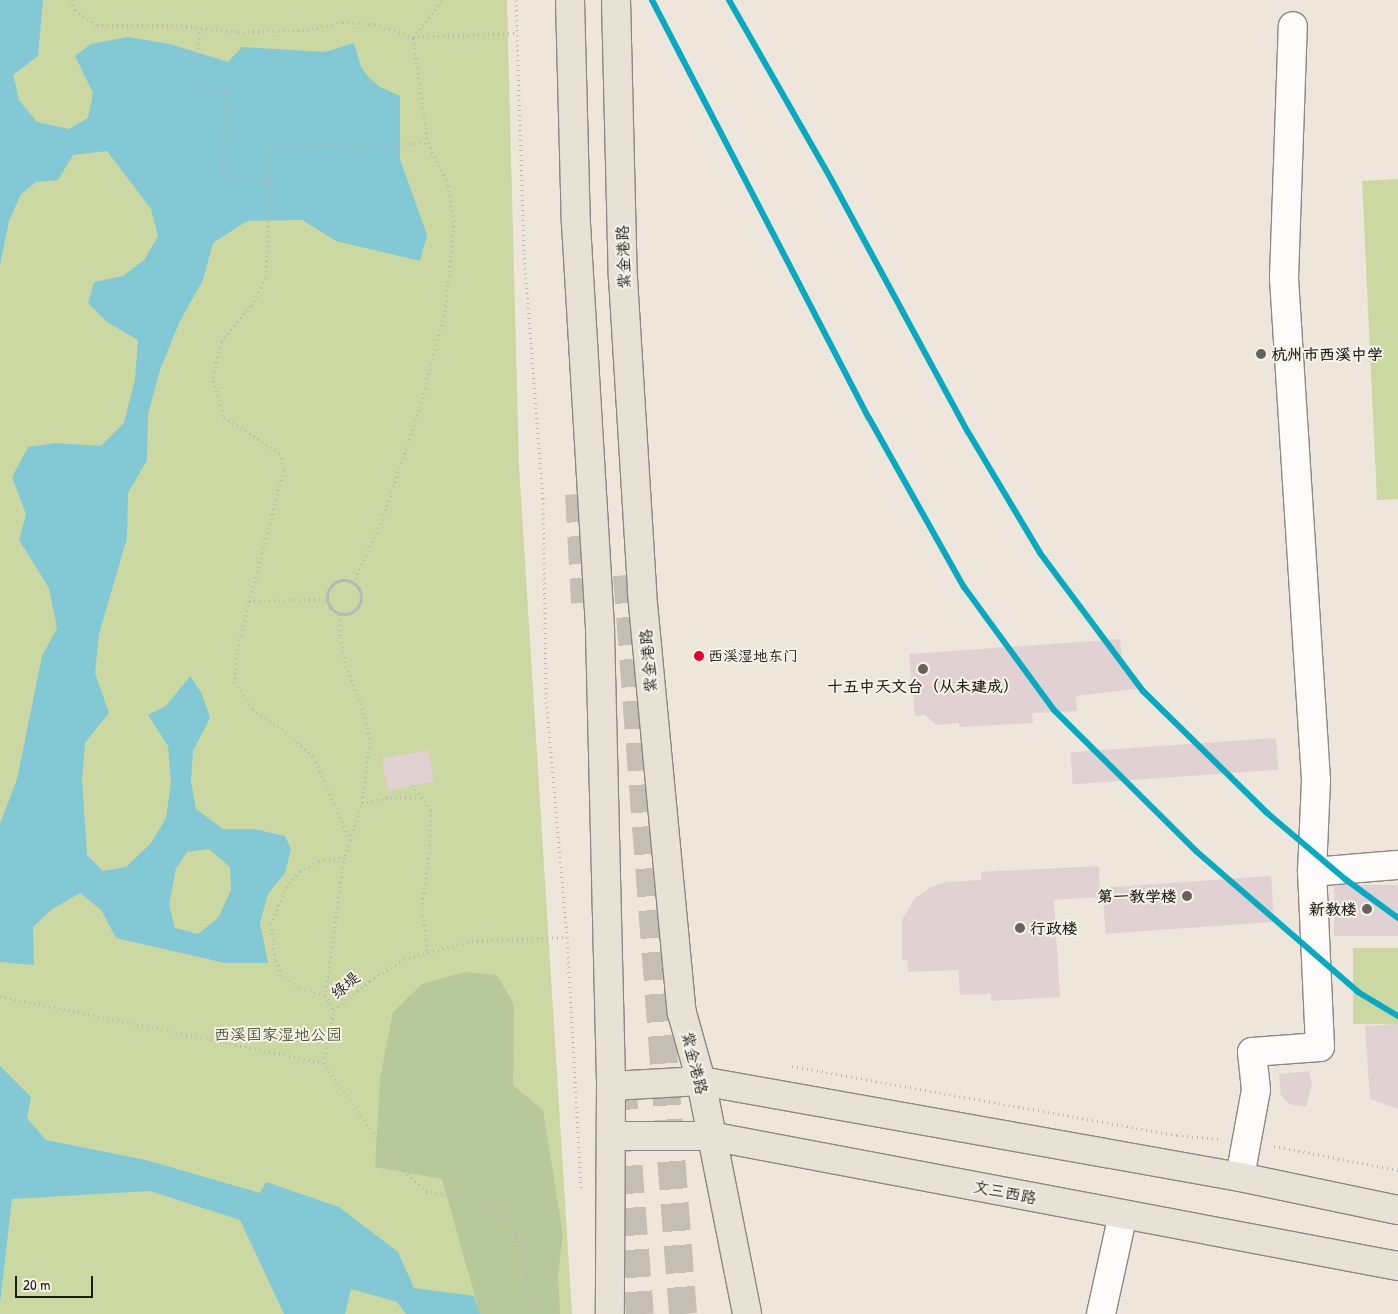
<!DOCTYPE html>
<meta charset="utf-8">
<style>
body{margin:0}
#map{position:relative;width:1398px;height:1314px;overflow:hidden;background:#eee6db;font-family:"Patrick Hand","LXGW WenKai TC",sans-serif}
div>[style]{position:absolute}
.green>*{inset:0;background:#cbd8a2;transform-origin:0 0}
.forest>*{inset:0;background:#b7c89b}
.water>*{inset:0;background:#83c9d5}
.building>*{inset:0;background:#e2d1d2;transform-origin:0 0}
.highway-tunnel>*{height:28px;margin-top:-14px;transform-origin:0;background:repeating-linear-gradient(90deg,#c4beb5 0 28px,transparent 0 42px)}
.path>*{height:3px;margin-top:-1.5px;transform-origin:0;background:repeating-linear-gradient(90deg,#b9b8b6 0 1px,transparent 0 5px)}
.path>.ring{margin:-1.5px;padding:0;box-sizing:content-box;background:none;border:3px solid #b9b8b6;border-radius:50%}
.roads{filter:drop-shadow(1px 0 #8c8782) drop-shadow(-1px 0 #8c8782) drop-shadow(0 1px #8c8782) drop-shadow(0 -1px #8c8782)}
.minor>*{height:28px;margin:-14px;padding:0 14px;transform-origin:14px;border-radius:14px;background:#fcfbfa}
.major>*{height:28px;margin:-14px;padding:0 14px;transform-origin:14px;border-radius:14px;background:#e7e2d5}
.metro-1>*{height:6px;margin:-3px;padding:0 3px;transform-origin:3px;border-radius:3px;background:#08aac1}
.dots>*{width:14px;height:14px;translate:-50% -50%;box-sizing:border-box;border:2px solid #f7f3e8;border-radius:50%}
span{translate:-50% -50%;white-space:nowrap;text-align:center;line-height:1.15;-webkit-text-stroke:4px #f7f3e8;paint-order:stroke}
.bus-label{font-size:15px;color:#1c1c1c}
.left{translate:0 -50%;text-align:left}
.street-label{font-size:16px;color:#1c1c1c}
.poi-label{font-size:16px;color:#1c1c1c;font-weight:700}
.right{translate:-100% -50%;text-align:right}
.park-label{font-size:16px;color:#4f5a3b}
.scale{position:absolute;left:15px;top:1276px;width:78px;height:22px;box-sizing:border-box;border:2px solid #1c1c1c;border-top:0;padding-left:6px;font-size:15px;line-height:18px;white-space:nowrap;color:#1c1c1c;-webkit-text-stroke:4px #f7f3e8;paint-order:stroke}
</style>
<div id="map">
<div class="green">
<i style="clip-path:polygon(0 0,507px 0,519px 465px,572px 1314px,0 1314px)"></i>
<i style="clip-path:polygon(1398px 179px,1398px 499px,1377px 500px,1362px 181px)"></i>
<i style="left:1398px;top:948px;width:76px;height:45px;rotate:90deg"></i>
</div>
<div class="forest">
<i style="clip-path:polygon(465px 972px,497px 975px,514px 1004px,513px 1085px,543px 1110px,563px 1236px,558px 1273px,560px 1314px,480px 1314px,442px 1179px,375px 1167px,380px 1079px,393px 1012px,422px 984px)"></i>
</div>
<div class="water">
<i style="clip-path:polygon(evenodd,0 0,43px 0,38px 56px,13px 75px,19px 100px,37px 122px,69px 129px,88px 118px,93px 93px,75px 56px,91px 44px,128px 37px,170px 44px,228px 62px,242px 47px,325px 52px,354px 43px,361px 67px,369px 78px,380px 87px,400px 96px,400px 159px,427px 235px,420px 261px,336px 241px,302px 220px,247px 221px,213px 243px,203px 280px,179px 323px,160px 370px,148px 414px,147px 460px,128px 493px,127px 538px,99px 634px,95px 673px,109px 713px,85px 743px,82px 779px,87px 855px,103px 871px,126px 867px,151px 843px,166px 818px,171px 783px,168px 746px,148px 715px,166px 706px,190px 676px,202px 694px,210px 718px,193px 751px,191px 781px,196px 809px,223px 829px,254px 829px,285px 836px,291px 849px,285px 873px,268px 894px,260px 923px,268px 963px,225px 963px,116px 938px,101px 910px,80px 893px,51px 910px,33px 927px,34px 965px,0 962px,0 824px,17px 779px,42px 656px,57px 628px,49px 588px,19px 540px,26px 514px,12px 477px,28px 447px,56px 443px,101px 446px,124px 423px,135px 379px,138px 340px,107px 322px,88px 303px,94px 282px,123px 276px,144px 260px,158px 236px,151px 209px,107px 151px,73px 155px,58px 180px,36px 182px,21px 194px,9px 221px,0 265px,0 0,209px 849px,230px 867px,231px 890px,218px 918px,198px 934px,175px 928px,169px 905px,176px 868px,187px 852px,209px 849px)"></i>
<i style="clip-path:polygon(0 1066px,31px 1097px,27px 1118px,46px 1140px,146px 1160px,260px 1193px,266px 1182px,339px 1207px,398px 1252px,414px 1288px,474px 1296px,480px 1314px,406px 1314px,397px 1302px,351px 1289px,345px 1314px,284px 1314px,240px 1220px,150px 1191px,12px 1199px,0 1304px)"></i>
</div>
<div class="building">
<i style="clip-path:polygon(1120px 639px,1123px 669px,1143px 688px,1076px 696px,1077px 711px,1032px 713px,1033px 723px,959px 727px,959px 723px,936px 725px,925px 715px,915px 716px,909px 654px)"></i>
<i style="left:1276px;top:738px;width:32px;height:206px;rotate:86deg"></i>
<i style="left:428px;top:750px;width:32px;height:47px;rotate:79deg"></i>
<i style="clip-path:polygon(1099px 866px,1100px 897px,1054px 900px,1060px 997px,991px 1001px,991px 994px,960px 995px,958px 970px,908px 972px,907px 960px,902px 960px,902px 920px,915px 898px,929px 888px,946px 882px,981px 880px,981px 872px)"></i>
<i style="left:1271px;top:876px;width:46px;height:169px;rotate:86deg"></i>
<i style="left:1398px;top:885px;width:51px;height:64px;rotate:90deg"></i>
<i style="clip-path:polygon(1398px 1024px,1398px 1109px,1370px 1099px,1365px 1026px)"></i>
<i style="clip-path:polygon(1309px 1071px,1312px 1084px,1306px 1107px,1289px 1104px,1281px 1095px,1279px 1074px)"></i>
</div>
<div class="highway-tunnel">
<i style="left:579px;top:494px;width:109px;rotate:86.8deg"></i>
<i style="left:627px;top:575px;width:741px;rotate:85.67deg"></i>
<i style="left:622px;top:1082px;width:233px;rotate:85.6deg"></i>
</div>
<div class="path">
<i style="left:71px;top:0;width:11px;rotate:68deg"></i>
<i style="left:75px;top:10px;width:27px;rotate:34deg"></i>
<i style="left:97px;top:25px;width:79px"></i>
<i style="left:176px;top:25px;width:62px;rotate:6.4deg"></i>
<i style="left:238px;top:32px;width:69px;rotate:-1.7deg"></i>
<i style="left:307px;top:30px;width:37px;rotate:-13deg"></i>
<i style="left:343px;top:22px;width:32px;rotate:4deg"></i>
<i style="left:375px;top:24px;width:40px;rotate:18.9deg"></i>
<i style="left:413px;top:37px;width:103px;rotate:-2.2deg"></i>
<i style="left:516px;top:0;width:253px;rotate:88.2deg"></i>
<i style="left:524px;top:253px;width:246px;rotate:85.6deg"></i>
<i style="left:543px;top:498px;width:199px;rotate:89.1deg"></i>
<i style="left:546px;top:697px;width:241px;rotate:85deg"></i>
<i style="left:567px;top:937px;width:252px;rotate:86.8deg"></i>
<i style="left:200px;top:28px;width:60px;rotate:95.7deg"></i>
<i style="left:194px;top:88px;width:33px;rotate:3deg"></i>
<i style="left:227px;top:90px;width:87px;rotate:93.9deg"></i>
<i style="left:221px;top:177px;width:49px;rotate:4.7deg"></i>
<i style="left:270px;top:181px;width:97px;rotate:92.4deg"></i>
<i style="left:266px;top:278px;width:32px;rotate:118deg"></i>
<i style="left:251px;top:306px;width:47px;rotate:129.8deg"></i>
<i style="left:221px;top:342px;width:40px;rotate:102deg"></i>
<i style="left:213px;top:381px;width:38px;rotate:73deg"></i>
<i style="left:224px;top:417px;width:67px;rotate:32.7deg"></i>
<i style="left:280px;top:453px;width:17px;rotate:77deg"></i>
<i style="left:284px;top:470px;width:189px;rotate:104.7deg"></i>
<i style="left:236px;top:653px;width:29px;rotate:92deg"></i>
<i style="left:235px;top:682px;width:32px;rotate:56deg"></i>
<i style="left:253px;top:709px;width:40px;rotate:34.9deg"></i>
<i style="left:286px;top:732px;width:38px;rotate:42deg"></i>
<i style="left:314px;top:757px;width:90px;rotate:66.6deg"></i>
<i style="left:350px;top:840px;width:18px;rotate:109deg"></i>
<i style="left:344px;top:857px;width:139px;rotate:97.8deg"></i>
<i style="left:325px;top:995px;width:17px;rotate:59deg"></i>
<i style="left:270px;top:181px;width:35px;rotate:-92deg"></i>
<i style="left:269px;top:146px;width:159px;rotate:-1.1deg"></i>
<i class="ring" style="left:327px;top:580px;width:31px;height:31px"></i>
<i style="left:353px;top:583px;width:69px;rotate:-65.3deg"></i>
<i style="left:382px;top:520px;width:118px;rotate:-71.3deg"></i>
<i style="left:420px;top:408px;width:105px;rotate:-75.7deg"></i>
<i style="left:446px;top:306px;width:85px;rotate:-84.6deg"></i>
<i style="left:454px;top:221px;width:37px;rotate:-99deg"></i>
<i style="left:448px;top:184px;width:46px;rotate:-116deg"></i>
<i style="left:428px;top:143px;width:107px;rotate:-98.1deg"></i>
<i style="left:413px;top:37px;width:47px;rotate:-51.9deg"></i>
<i style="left:249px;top:601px;width:77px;rotate:-1.5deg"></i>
<i style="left:340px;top:614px;width:23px;rotate:90deg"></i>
<i style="left:340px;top:637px;width:30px;rotate:78deg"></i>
<i style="left:346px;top:666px;width:45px;rotate:68deg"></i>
<i style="left:363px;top:708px;width:35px;rotate:78deg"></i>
<i style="left:370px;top:742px;width:62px;rotate:97.5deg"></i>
<i style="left:412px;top:785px;width:31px;rotate:53deg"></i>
<i style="left:431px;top:810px;width:38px;rotate:92deg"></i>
<i style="left:430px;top:848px;width:58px;rotate:98deg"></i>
<i style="left:422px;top:905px;width:46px;rotate:83.8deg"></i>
<i style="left:350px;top:840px;width:39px;rotate:-72deg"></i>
<i style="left:362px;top:803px;width:29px;rotate:-12deg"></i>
<i style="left:390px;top:797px;width:31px;rotate:2deg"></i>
<i style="left:325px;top:995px;width:29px;rotate:-164deg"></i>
<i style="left:297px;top:987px;width:19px;rotate:-141deg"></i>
<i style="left:282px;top:975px;width:17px;rotate:-114deg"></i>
<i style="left:275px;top:959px;width:35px;rotate:-97deg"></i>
<i style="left:271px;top:924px;width:40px;rotate:-68deg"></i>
<i style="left:286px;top:887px;width:21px;rotate:-49deg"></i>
<i style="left:300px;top:871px;width:21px;rotate:-28deg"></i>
<i style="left:319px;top:861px;width:25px;rotate:-9deg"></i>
<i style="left:0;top:996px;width:330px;rotate:11.7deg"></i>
<i style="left:323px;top:1063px;width:54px;rotate:-78.3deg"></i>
<i style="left:334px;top:1010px;width:46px;rotate:-38.9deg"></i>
<i style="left:370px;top:981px;width:40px;rotate:-32.9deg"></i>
<i style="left:404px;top:959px;width:70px;rotate:-14.8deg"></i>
<i style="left:472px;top:941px;width:95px;rotate:-2.4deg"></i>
<i style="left:323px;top:1063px;width:120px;rotate:54.2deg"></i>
<i style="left:393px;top:1160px;width:45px;rotate:43.2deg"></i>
<i style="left:426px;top:1191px;width:64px;rotate:10.8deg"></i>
<i style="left:489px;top:1203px;width:29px;rotate:41deg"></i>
<i style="left:511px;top:1222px;width:36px;rotate:71deg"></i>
<i style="left:523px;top:1256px;width:59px;rotate:81.2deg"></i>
<i style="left:792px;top:1066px;width:391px;rotate:10.2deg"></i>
<i style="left:1177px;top:1135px;width:43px;rotate:5.3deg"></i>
<i style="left:1274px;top:1146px;width:126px;rotate:11deg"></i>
</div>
<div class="roads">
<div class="minor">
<i style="left:1312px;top:872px;width:86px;rotate:-4.7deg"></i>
<i style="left:1240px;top:1177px;width:88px;rotate:-79.6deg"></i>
<i style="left:1256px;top:1090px;width:38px;rotate:-96deg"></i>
<i style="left:1252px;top:1052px;width:68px;rotate:-4.2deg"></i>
<i style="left:1320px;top:1047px;width:175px;rotate:-92.6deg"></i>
<i style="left:1312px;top:872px;width:92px;rotate:-87.5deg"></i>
<i style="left:1316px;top:780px;width:503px;rotate:-93.65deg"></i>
<i style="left:1284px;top:278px;width:252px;rotate:-88deg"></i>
<i style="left:1101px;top:1314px;width:102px;rotate:-77.6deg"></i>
</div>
<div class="major">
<i style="left:570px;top:0;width:224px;rotate:88.5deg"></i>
<i style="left:576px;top:224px;width:408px;rotate:86.6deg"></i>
<i style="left:600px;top:631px;width:455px;rotate:88.6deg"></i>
<i style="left:611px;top:1086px;width:228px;rotate:90.3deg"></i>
<i style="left:616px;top:0;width:278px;rotate:88.6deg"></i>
<i style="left:623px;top:278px;width:316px;rotate:86.5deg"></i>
<i style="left:642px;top:593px;width:422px;rotate:84.6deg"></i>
<i style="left:682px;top:1013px;width:71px;rotate:74.4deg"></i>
<i style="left:701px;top:1081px;width:237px;rotate:78.8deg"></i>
<i style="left:611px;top:1086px;width:90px;rotate:-3.2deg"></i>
<i style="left:701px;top:1081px;width:547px;rotate:10.1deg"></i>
<i style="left:1240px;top:1177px;width:161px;rotate:11.8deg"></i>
<i style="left:611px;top:1136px;width:99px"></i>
<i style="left:710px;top:1136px;width:700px;rotate:10.7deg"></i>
</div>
</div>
<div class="metro-1">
<i style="left:652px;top:0;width:471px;rotate:62.6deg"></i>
<i style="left:869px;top:418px;width:194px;rotate:60.7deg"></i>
<i style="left:964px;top:587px;width:152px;rotate:53.8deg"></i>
<i style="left:1054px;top:710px;width:200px;rotate:44.8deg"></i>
<i style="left:1196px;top:851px;width:215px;rotate:41deg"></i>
<i style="left:1358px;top:992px;width:47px;rotate:31deg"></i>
<i style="left:729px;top:0;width:206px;rotate:60.3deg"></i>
<i style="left:831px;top:179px;width:288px;rotate:61.6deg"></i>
<i style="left:968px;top:432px;width:141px;rotate:59.2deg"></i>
<i style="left:1040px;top:553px;width:172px;rotate:53.3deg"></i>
<i style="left:1143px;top:691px;width:173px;rotate:44.5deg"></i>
<i style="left:1266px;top:812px;width:104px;rotate:40.3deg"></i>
<i style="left:1345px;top:879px;width:66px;rotate:36.3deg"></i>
</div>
<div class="dots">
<i style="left:1261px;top:354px;background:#66635f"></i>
<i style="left:699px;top:656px;background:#e4002b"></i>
<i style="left:923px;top:669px;background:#66635f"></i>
<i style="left:1187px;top:896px;background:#66635f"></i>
<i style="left:1367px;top:909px;background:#66635f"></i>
<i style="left:1020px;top:928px;background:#66635f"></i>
</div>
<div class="bus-label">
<span class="left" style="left:708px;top:656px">西溪湿地东门</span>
</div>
<div class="street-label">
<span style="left:623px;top:257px;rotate:-92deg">紫金港路</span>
<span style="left:648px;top:661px;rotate:-95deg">紫金港路</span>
<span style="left:345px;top:985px;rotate:-40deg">绿堤</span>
<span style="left:695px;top:1063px;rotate:76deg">紫金港路</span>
<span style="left:1005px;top:1192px;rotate:11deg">文三西路</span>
</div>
<div class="poi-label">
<span class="left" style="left:1271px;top:354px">杭州市西溪中学</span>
<span style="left:923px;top:686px">十五中天文台（从未建成）</span>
<span class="right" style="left:1177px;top:896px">第一教学楼</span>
<span class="right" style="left:1357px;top:909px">新教楼</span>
<span class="left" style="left:1030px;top:928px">行政楼</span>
</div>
<div class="park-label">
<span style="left:278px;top:1034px">西溪国家湿地公园</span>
</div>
<div class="scale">20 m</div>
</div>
